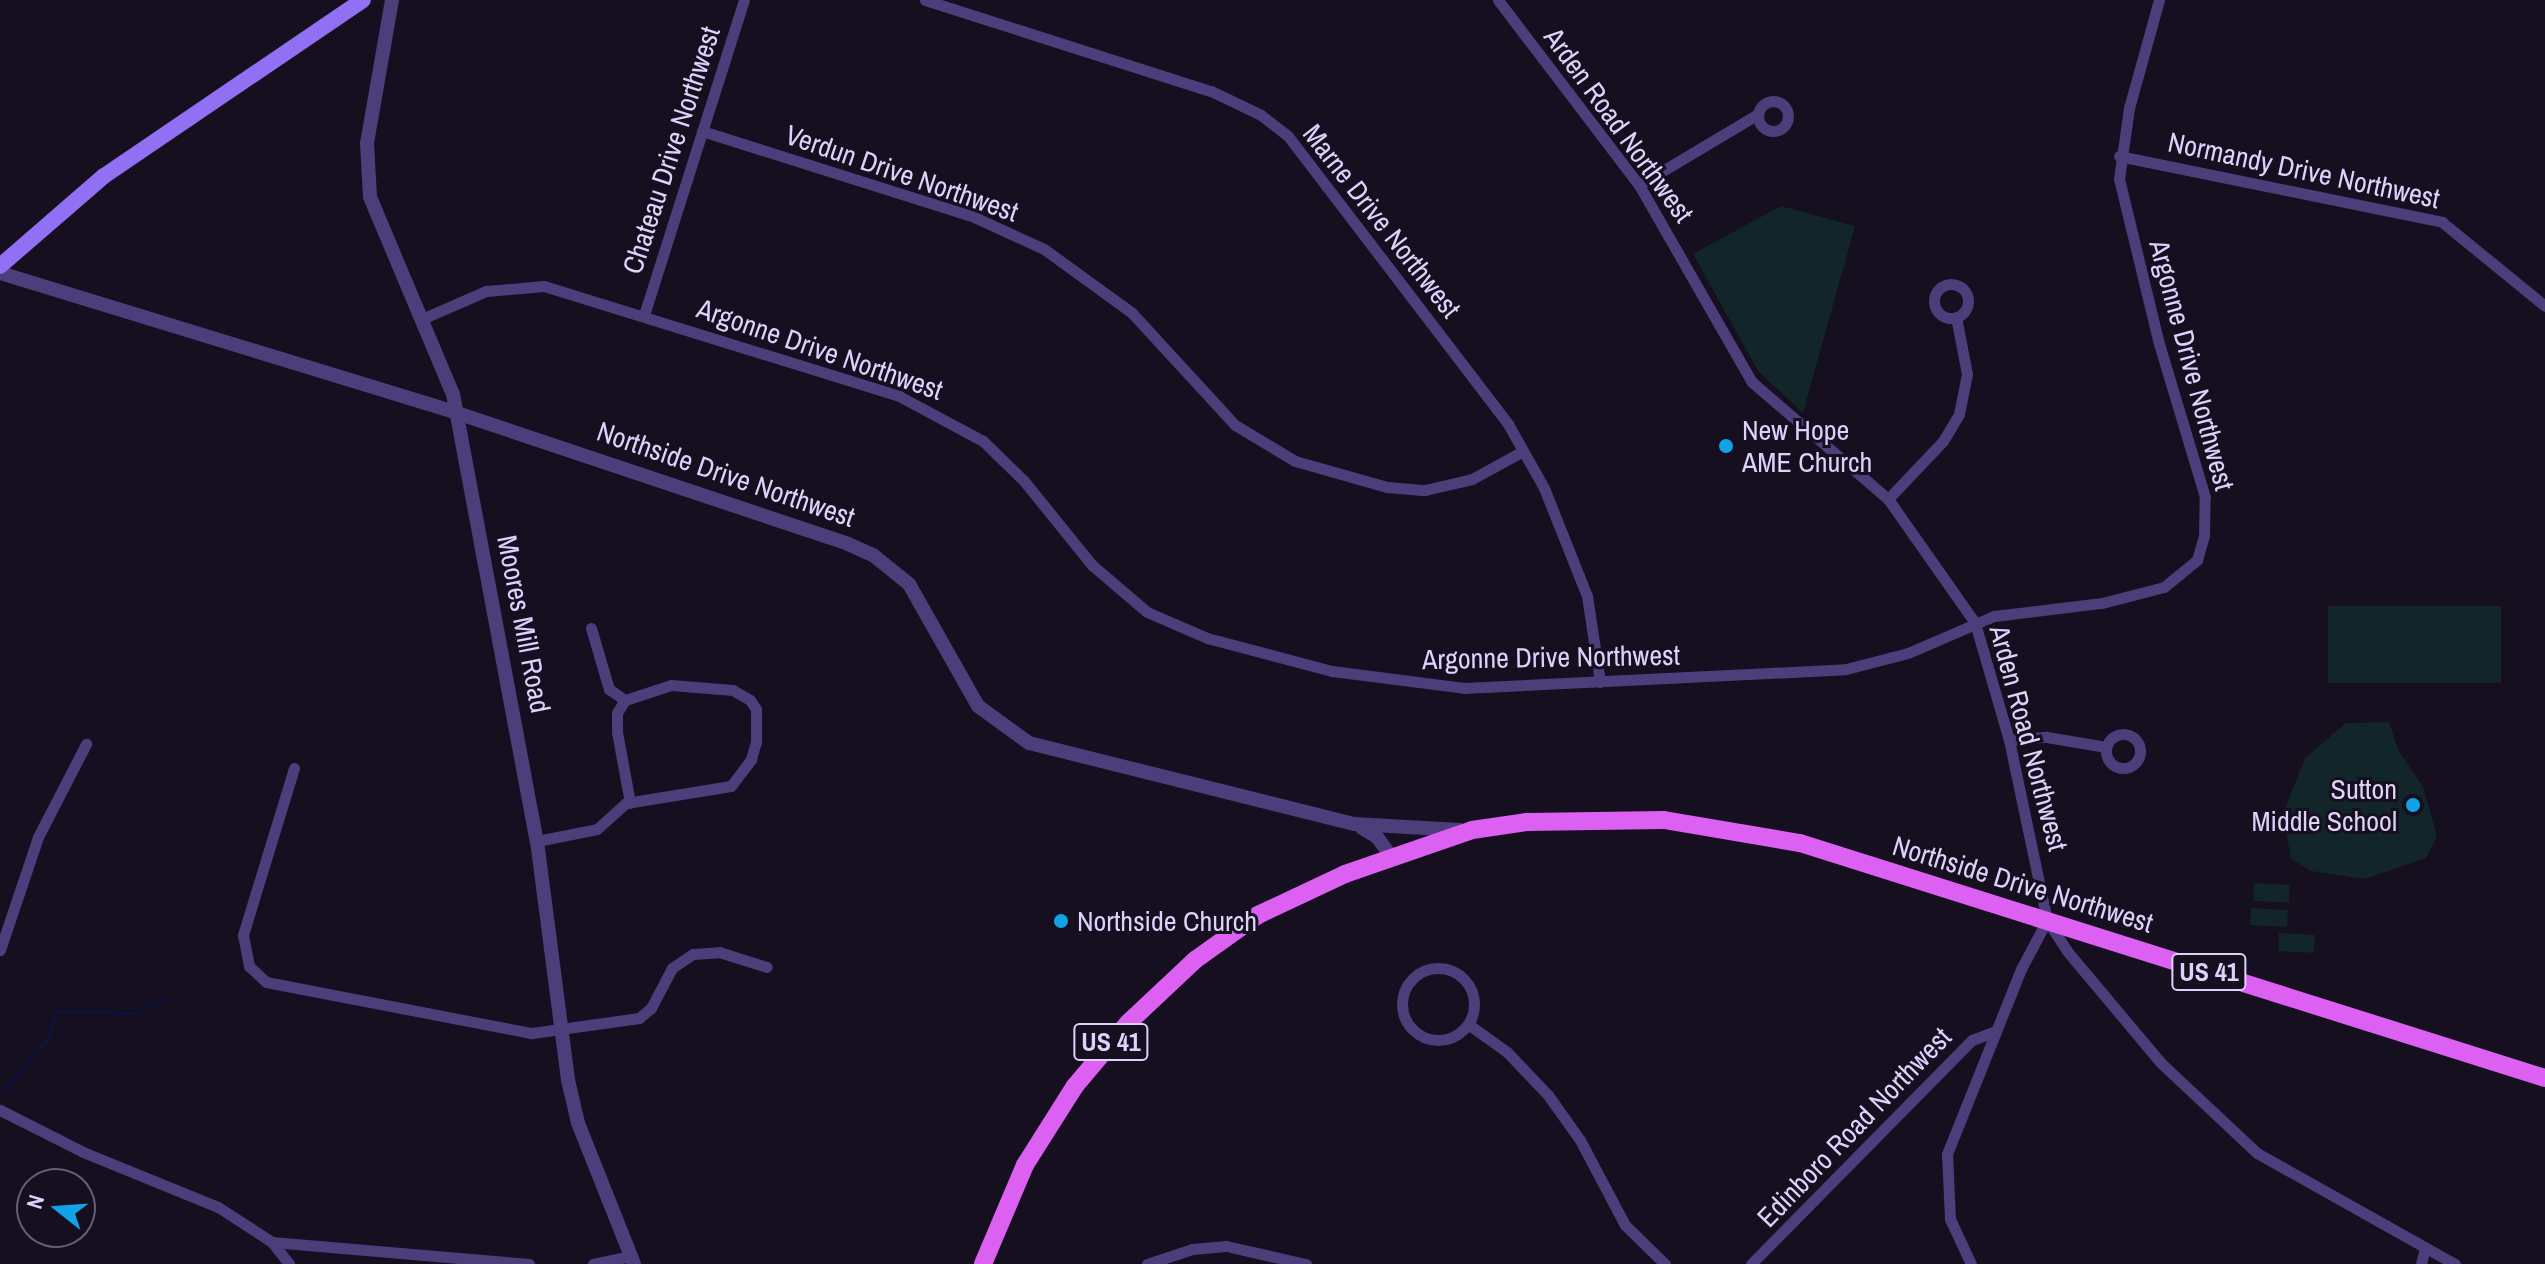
<!DOCTYPE html>
<style>
body{margin:0}
#map{position:relative;width:2545px;height:1264px;overflow:hidden;background:#150f20;font-family:"Archivo Narrow",sans-serif}
div>[style]{position:absolute}
.green>*{inset:0;background:#122529;transform-origin:0 0}
.stream>*{height:3px;margin:-1.5px;padding:0 1.5px;transform-origin:1.5px;border-radius:1.5px;background:#0d143b}
.minor>*{height:11px;margin:-5.5px;padding:0 5.5px;transform-origin:5.5px;border-radius:5.5px;background:#4d3d7b}
.minor>.ring{margin:-5.5px;padding:0;box-sizing:content-box;background:none;border:11px solid #4d3d7b;border-radius:50%}
.tertiary>*{height:14px;margin:-7px;padding:0 7px;transform-origin:7px;border-radius:7px;background:#4d3d7b}
.secondary>*{height:16px;margin:-8px;padding:0 8px;transform-origin:8px;border-radius:8px;background:#9170f4}
.primary>*{height:18px;margin:-9px;padding:0 9px;transform-origin:9px;border-radius:9px;background:#dc61f2}
.dots>*{width:22px;height:22px;translate:-50% -50%;box-sizing:border-box;border:4px solid #150f20;border-radius:50%}
span{translate:-50% -50%;white-space:nowrap;text-align:center;line-height:1.15;-webkit-text-stroke:6px #150f20;paint-order:stroke}
.shield-label span{padding:2px 6px;background:#150f20;border:2px solid;border-radius:6px;-webkit-text-stroke-width:0}
.shield-label{font-size:26px;color:#dfd1fb;font-weight:700}
.street-label{font-size:28px;color:#dfd1fb}
.poi-label{font-size:28px;color:#dfd1fb}
.left{translate:0 -50%;text-align:left}
.right{translate:-100% -50%;text-align:right}
.north{position:absolute;left:16px;top:1168px;width:80px;height:80px;box-sizing:border-box;background:#150f20;border:2px solid #665d78;border-radius:50%;rotate:287deg;font-size:22px;font-weight:700;line-height:32px;text-align:center;color:#dfd1fb}
.north::after{content:'';display:block;margin:auto;width:28px;height:36px;background:#12a2e6;clip-path:polygon(50% 0,100% 100%,50% 72%,0 100%)}
</style>
<div id="map">
<div class="green">
<i style="clip-path:polygon(1781px 206px,1855px 226px,1803px 413px,1758px 371px,1693px 254px)"></i>
<i style="left:2328px;top:606px;width:173px;height:77px"></i>
<i style="clip-path:polygon(2389px 722px,2398px 750px,2423px 787px,2437px 836px,2426px 858px,2365px 879px,2311px 871px,2291px 859px,2283px 813px,2305px 758px,2346px 723px)"></i>
<i style="left:2254px;top:883px;width:36px;height:18px;rotate:3deg"></i>
<i style="left:2251px;top:908px;width:37px;height:17px;rotate:3deg"></i>
<i style="left:2279px;top:933px;width:36px;height:18px;rotate:3deg"></i>
</div>
<div class="stream">
<i style="left:2px;top:1091px;width:67px;rotate:-48.7deg"></i>
<i style="left:46px;top:1041px;width:32px;rotate:-70deg"></i>
<i style="left:57px;top:1011px;width:78px;rotate:1.5deg"></i>
<i style="left:135px;top:1013px;width:34px;rotate:-26deg"></i>
</div>
<div class="minor">
<i style="left:925px;top:0;width:300px;rotate:17.7deg"></i>
<i style="left:1211px;top:91px;width:55px;rotate:25.6deg"></i>
<i style="left:1261px;top:115px;width:34px;rotate:38deg"></i>
<i style="left:1288px;top:136px;width:362px;rotate:52.6deg"></i>
<i style="left:1508px;top:424px;width:73px;rotate:60.6deg"></i>
<i style="left:1544px;top:488px;width:116px;rotate:68.3deg"></i>
<i style="left:1587px;top:596px;width:87px;rotate:81.4deg"></i>
<i style="left:1498px;top:0;width:233px;rotate:52.7deg"></i>
<i style="left:1639px;top:185px;width:227px;rotate:60.2deg"></i>
<i style="left:1752px;top:382px;width:179px;rotate:40.7deg"></i>
<i style="left:1888px;top:499px;width:151px;rotate:54.9deg"></i>
<i style="left:1975px;top:623px;width:122px;rotate:73.8deg"></i>
<i style="left:2009px;top:740px;width:184px;rotate:78.1deg"></i>
<i style="left:2047px;top:920px;width:37px;rotate:57deg"></i>
<i style="left:2067px;top:951px;width:146px;rotate:50deg"></i>
<i style="left:2161px;top:1063px;width:132px;rotate:43.2deg"></i>
<i style="left:2257px;top:1153px;width:227px;rotate:29.3deg"></i>
<i class="ring" style="left:1758px;top:101px;width:19px;height:19px"></i>
<i style="left:702px;top:131px;width:285px;rotate:17.5deg"></i>
<i style="left:974px;top:217px;width:77px;rotate:24.6deg"></i>
<i style="left:1044px;top:249px;width:109px;rotate:36deg"></i>
<i style="left:1132px;top:313px;width:152px;rotate:47.4deg"></i>
<i style="left:1235px;top:425px;width:70px;rotate:31deg"></i>
<i style="left:1295px;top:461px;width:96px;rotate:15.8deg"></i>
<i style="left:1387px;top:487px;width:38px;rotate:5deg"></i>
<i style="left:1425px;top:490px;width:48px;rotate:-13.2deg"></i>
<i style="left:1472px;top:479px;width:58px;rotate:-28.8deg"></i>
<i style="left:2119px;top:156px;width:330px;rotate:11.5deg"></i>
<i style="left:2442px;top:222px;width:133px;rotate:39.2deg"></i>
<i style="left:1639px;top:185px;width:139px;rotate:-30.8deg"></i>
<i class="ring" style="left:1934px;top:284px;width:23px;height:23px"></i>
<i style="left:644px;top:315px;width:330px;rotate:-72.4deg"></i>
<i style="left:424px;top:318px;width:68px;rotate:-23.5deg"></i>
<i style="left:486px;top:291px;width:58px;rotate:-4.9deg"></i>
<i style="left:544px;top:286px;width:372px;rotate:17.2deg"></i>
<i style="left:899px;top:396px;width:95px;rotate:28.2deg"></i>
<i style="left:983px;top:441px;width:57px;rotate:44.3deg"></i>
<i style="left:1024px;top:481px;width:108px;rotate:51deg"></i>
<i style="left:1092px;top:565px;width:72px;rotate:40.5deg"></i>
<i style="left:1147px;top:612px;width:65px;rotate:23.4deg"></i>
<i style="left:1207px;top:638px;width:129px;rotate:14.8deg"></i>
<i style="left:1332px;top:671px;width:133px;rotate:7.3deg"></i>
<i style="left:1464px;top:688px;width:382px;rotate:-2.8deg"></i>
<i style="left:1846px;top:669px;width:64px;rotate:-14.5deg"></i>
<i style="left:1908px;top:653px;width:94px;rotate:-23.3deg"></i>
<i style="left:1994px;top:616px;width:109px;rotate:-6.9deg"></i>
<i style="left:2102px;top:603px;width:64px;rotate:-14.5deg"></i>
<i style="left:2164px;top:587px;width:43px;rotate:-39.3deg"></i>
<i style="left:2197px;top:560px;width:25px;rotate:-74deg"></i>
<i style="left:2204px;top:536px;width:39px;rotate:-89deg"></i>
<i style="left:2205px;top:497px;width:160px;rotate:-106.7deg"></i>
<i style="left:2159px;top:344px;width:170px;rotate:-103.6deg"></i>
<i style="left:2119px;top:179px;width:72px;rotate:-82deg"></i>
<i style="left:2129px;top:108px;width:112px;rotate:-74.5deg"></i>
<i style="left:1888px;top:499px;width:80px;rotate:-46.5deg"></i>
<i style="left:1943px;top:441px;width:31px;rotate:-59deg"></i>
<i style="left:1959px;top:414px;width:41px;rotate:-78.7deg"></i>
<i style="left:1967px;top:374px;width:58px;rotate:-100.9deg"></i>
<i style="left:591px;top:628px;width:64px;rotate:73.6deg"></i>
<i style="left:609px;top:689px;width:19px;rotate:35deg"></i>
<i class="ring" style="left:2106px;top:734px;width:23px;height:23px"></i>
<i style="left:2009px;top:740px;width:38px;rotate:-5deg"></i>
<i style="left:2047px;top:737px;width:60px;rotate:9.6deg"></i>
<i style="left:294px;top:768px;width:175px;rotate:107deg"></i>
<i style="left:243px;top:935px;width:32px;rotate:79deg"></i>
<i style="left:249px;top:966px;width:23px;rotate:43deg"></i>
<i style="left:266px;top:982px;width:271px;rotate:10.9deg"></i>
<i style="left:532px;top:1033px;width:108px;rotate:-8deg"></i>
<i style="left:639px;top:1018px;width:16px;rotate:-40deg"></i>
<i style="left:651px;top:1008px;width:45px;rotate:-62.3deg"></i>
<i style="left:672px;top:968px;width:25px;rotate:-34deg"></i>
<i style="left:693px;top:954px;width:26px;rotate:-4deg"></i>
<i style="left:719px;top:952px;width:50px;rotate:17.4deg"></i>
<i style="left:537px;top:841px;width:61px;rotate:-11.3deg"></i>
<i style="left:597px;top:829px;width:39px;rotate:-42deg"></i>
<i style="left:626px;top:803px;width:106px;rotate:-9.2deg"></i>
<i style="left:731px;top:786px;width:34px;rotate:-53deg"></i>
<i style="left:751px;top:759px;width:18px;rotate:-74deg"></i>
<i style="left:756px;top:742px;width:33px;rotate:-90deg"></i>
<i style="left:756px;top:709px;width:11px;rotate:-124deg"></i>
<i style="left:750px;top:700px;width:20px;rotate:-150deg"></i>
<i style="left:733px;top:690px;width:62px;rotate:-175.4deg"></i>
<i style="left:671px;top:685px;width:48px;rotate:161.9deg"></i>
<i style="left:625px;top:700px;width:15px;rotate:122deg"></i>
<i style="left:617px;top:713px;width:19px;rotate:90deg"></i>
<i style="left:617px;top:732px;width:72px;rotate:79.6deg"></i>
<i style="left:0;top:950px;width:119px;rotate:-71.4deg"></i>
<i style="left:38px;top:837px;width:105px;rotate:-62.7deg"></i>
<i class="ring" style="left:1402px;top:968px;width:61px;height:61px"></i>
<i style="left:1468px;top:1024px;width:48px;rotate:35.7deg"></i>
<i style="left:1507px;top:1052px;width:59px;rotate:46.4deg"></i>
<i style="left:1548px;top:1095px;width:55px;rotate:54.6deg"></i>
<i style="left:1580px;top:1140px;width:96px;rotate:62.1deg"></i>
<i style="left:1625px;top:1225px;width:56px;rotate:44.3deg"></i>
<i style="left:0;top:1110px;width:93px;rotate:26.8deg"></i>
<i style="left:83px;top:1152px;width:146px;rotate:22.2deg"></i>
<i style="left:218px;top:1207px;width:64px;rotate:32.9deg"></i>
<i style="left:272px;top:1242px;width:28px;rotate:52deg"></i>
<i style="left:272px;top:1242px;width:258px;rotate:4.9deg"></i>
<i style="left:593px;top:1264px;width:39px;rotate:-12deg"></i>
<i style="left:1147px;top:1264px;width:47px;rotate:-18.4deg"></i>
<i style="left:1192px;top:1249px;width:34px;rotate:-5deg"></i>
<i style="left:1226px;top:1246px;width:82px;rotate:12.7deg"></i>
<i style="left:1751px;top:1264px;width:315px;rotate:-45.4deg"></i>
<i style="left:1972px;top:1040px;width:25px;rotate:-21deg"></i>
<i style="left:1971px;top:1264px;width:50px;rotate:-115deg"></i>
<i style="left:1950px;top:1219px;width:65px;rotate:-92.6deg"></i>
<i style="left:1947px;top:1154px;width:199px;rotate:-68.2deg"></i>
<i style="left:2021px;top:969px;width:55px;rotate:-62deg"></i>
<i style="left:2421px;top:1264px;width:16px;rotate:-76deg"></i>
</div>
<div class="tertiary">
<i style="left:392px;top:0;width:145px;rotate:99.9deg"></i>
<i style="left:367px;top:143px;width:54px;rotate:86.8deg"></i>
<i style="left:370px;top:197px;width:214px;rotate:67.2deg"></i>
<i style="left:453px;top:394px;width:455px;rotate:79.4deg"></i>
<i style="left:537px;top:841px;width:241px;rotate:82.6deg"></i>
<i style="left:568px;top:1080px;width:44px;rotate:76.9deg"></i>
<i style="left:578px;top:1123px;width:152px;rotate:68.3deg"></i>
<i style="left:0;top:273px;width:478px;rotate:17deg"></i>
<i style="left:457px;top:413px;width:412px;rotate:18.5deg"></i>
<i style="left:848px;top:544px;width:27px;rotate:24deg"></i>
<i style="left:873px;top:555px;width:46px;rotate:38.9deg"></i>
<i style="left:909px;top:584px;width:140px;rotate:60.5deg"></i>
<i style="left:978px;top:706px;width:63px;rotate:36deg"></i>
<i style="left:1029px;top:743px;width:335px;rotate:14deg"></i>
<i style="left:1354px;top:824px;width:106px;rotate:3.2deg"></i>
<i style="left:1362px;top:828px;width:17px;rotate:31deg"></i>
<i style="left:1377px;top:837px;width:24px;rotate:54deg"></i>
</div>
<div class="secondary">
<i style="left:0;top:266px;width:138px;rotate:-40.9deg"></i>
<i style="left:104px;top:176px;width:313px;rotate:-34.2deg"></i>
</div>
<div class="primary">
<i style="left:983px;top:1264px;width:108px;rotate:-67deg"></i>
<i style="left:1025px;top:1165px;width:93px;rotate:-57.7deg"></i>
<i style="left:1075px;top:1086px;width:82px;rotate:-49.9deg"></i>
<i style="left:1128px;top:1023px;width:92px;rotate:-43.2deg"></i>
<i style="left:1195px;top:960px;width:77px;rotate:-35.5deg"></i>
<i style="left:1258px;top:915px;width:96px;rotate:-25.2deg"></i>
<i style="left:1345px;top:874px;width:134px;rotate:-19.1deg"></i>
<i style="left:1472px;top:830px;width:56px;rotate:-8.3deg"></i>
<i style="left:1527px;top:822px;width:137px;rotate:-0.8deg"></i>
<i style="left:1664px;top:820px;width:138px;rotate:9.6deg"></i>
<i style="left:1800px;top:843px;width:781px;rotate:17.51deg"></i>
</div>
<div class="dots">
<i style="left:1726px;top:446px;background:#12a2e6"></i>
<i style="left:2413px;top:805px;background:#12a2e6"></i>
<i style="left:1061px;top:921px;background:#12a2e6"></i>
</div>
<div class="shield-label">
<span style="left:2209px;top:972px">US 41</span>
<span style="left:1111px;top:1042px">US 41</span>
</div>
<div class="street-label">
<span style="left:1619px;top:125px;rotate:54deg">Arden Road Northwest</span>
<span style="left:671px;top:150px;rotate:-72deg">Chateau Drive Northwest</span>
<span style="left:2304px;top:170px;rotate:12deg">Normandy Drive Northwest</span>
<span style="left:902px;top:173px;rotate:19deg">Verdun Drive Northwest</span>
<span style="left:1382px;top:221px;rotate:52deg">Marne Drive Northwest</span>
<span style="left:820px;top:349px;rotate:19deg">Argonne Drive Northwest</span>
<span style="left:2192px;top:365px;rotate:75deg">Argonne Drive Northwest</span>
<span style="left:726px;top:474px;rotate:19deg">Northside Drive Northwest</span>
<span style="left:524px;top:624px;rotate:79deg">Moores Mill Road</span>
<span style="left:1551px;top:657px;rotate:-1deg">Argonne Drive Northwest</span>
<span style="left:2029px;top:738px;rotate:75deg">Arden Road Northwest</span>
<span style="left:2023px;top:884px;rotate:17deg">Northside Drive Northwest</span>
<span style="left:1854px;top:1127px;rotate:-46deg">Edinboro Road Northwest</span>
</div>
<div class="poi-label">
<span class="left" style="left:1742px;top:446px">New Hope<br>AME Church</span>
<span class="right" style="left:2397px;top:805px">Sutton<br>Middle School</span>
<span class="left" style="left:1077px;top:921px">Northside Church</span>
</div>
<div class="north">N</div>
</div>
